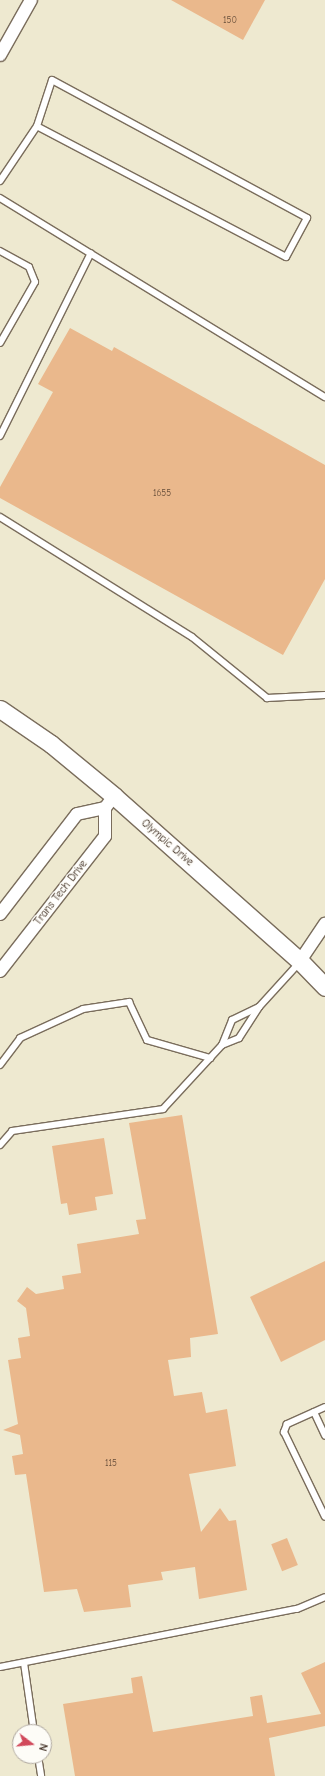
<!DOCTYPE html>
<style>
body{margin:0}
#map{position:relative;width:325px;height:1776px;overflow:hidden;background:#eee9d0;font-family:"Comic Neue",sans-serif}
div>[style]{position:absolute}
.building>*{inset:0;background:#eab88c;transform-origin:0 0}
.roads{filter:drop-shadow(1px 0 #7a6d5c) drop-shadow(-1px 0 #7a6d5c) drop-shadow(0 1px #7a6d5c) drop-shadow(0 -1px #7a6d5c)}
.lane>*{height:6px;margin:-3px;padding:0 3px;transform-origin:3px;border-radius:3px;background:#fff}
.street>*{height:12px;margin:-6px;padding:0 6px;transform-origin:6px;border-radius:6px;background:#fff}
.secondary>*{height:17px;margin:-8.5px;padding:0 8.5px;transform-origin:8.5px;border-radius:8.5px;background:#fff}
span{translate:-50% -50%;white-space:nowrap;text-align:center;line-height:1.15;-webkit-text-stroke:3px #fdfcf7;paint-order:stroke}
.number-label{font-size:9px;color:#674e3a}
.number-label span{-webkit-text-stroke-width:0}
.street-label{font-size:11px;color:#3b2a1e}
.north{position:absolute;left:12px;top:1724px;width:40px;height:40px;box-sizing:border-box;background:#fdfcf7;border:1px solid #afa8a0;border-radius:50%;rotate:106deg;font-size:11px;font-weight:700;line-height:16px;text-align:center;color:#3b2a1e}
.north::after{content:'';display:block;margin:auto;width:14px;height:18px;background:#d1495b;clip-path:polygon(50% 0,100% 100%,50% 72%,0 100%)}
</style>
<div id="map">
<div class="building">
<i style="clip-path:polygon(171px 0,265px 0,243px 40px)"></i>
<i style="clip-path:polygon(70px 328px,112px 351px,114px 347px,325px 465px,325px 579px,283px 655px,0 498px,0 487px,53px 392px,38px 384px)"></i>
<i style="clip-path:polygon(182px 1115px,218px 1334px,190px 1338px,191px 1357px,168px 1360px,174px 1396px,202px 1392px,206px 1413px,227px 1409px,236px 1466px,189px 1474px,201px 1532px,220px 1508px,229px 1521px,236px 1520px,247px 1590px,199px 1599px,195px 1567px,161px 1572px,163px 1580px,128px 1585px,131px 1607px,84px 1612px,77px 1589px,44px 1592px,26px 1474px,15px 1475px,12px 1456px,23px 1454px,20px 1435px,3px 1430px,18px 1424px,8px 1360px,21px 1358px,18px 1338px,30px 1336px,26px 1308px,17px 1301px,27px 1287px,36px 1294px,64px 1289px,62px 1276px,81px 1273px,77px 1244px,139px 1234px,136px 1220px,146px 1219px,129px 1123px)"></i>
<i style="clip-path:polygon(104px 1138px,113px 1194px,95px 1197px,97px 1210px,69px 1215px,67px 1203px,61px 1204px,52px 1146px)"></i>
<i style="clip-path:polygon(325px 1261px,325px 1340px,281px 1362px,250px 1297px)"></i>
<i style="left:287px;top:1538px;width:29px;height:17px;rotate:68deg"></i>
<i style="clip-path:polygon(325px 1662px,325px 1726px,269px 1738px,275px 1776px,75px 1776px,63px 1704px,133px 1693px,131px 1678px,142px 1676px,153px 1732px,253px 1716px,250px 1697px,262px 1695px,267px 1723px,321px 1714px,301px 1673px)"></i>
</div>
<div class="roads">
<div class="lane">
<i style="left:0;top:181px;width:66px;rotate:-56.1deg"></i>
<i style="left:37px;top:126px;width:48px;rotate:-71.9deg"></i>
<i style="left:52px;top:80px;width:290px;rotate:28.4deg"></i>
<i style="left:307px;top:218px;width:44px;rotate:118.3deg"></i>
<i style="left:286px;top:257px;width:281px;rotate:-152.3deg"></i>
<i style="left:0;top:198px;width:381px;rotate:31.5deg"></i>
<i style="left:0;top:251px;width:33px;rotate:29deg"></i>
<i style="left:29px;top:267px;width:16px;rotate:68deg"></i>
<i style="left:35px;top:282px;width:70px;rotate:119.8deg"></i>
<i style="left:0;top:436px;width:204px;rotate:-63.6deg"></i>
<i style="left:0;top:517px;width:226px;rotate:32deg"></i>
<i style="left:192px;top:637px;width:97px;rotate:39.1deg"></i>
<i style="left:267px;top:698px;width:58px;rotate:-3deg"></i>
<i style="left:222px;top:1045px;width:18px;rotate:-22deg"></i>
<i style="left:239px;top:1038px;width:37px;rotate:-57deg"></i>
<i style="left:259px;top:1007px;width:59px;rotate:-47.7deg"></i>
<i style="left:0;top:1065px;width:34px;rotate:-53deg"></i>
<i style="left:20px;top:1038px;width:69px;rotate:-24.7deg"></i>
<i style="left:83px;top:1009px;width:47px;rotate:-8.7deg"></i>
<i style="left:129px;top:1002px;width:42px;rotate:64.7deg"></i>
<i style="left:147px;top:1040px;width:66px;rotate:15.9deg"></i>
<i style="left:0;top:1145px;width:18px;rotate:-49deg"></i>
<i style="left:12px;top:1131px;width:153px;rotate:-8.3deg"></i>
<i style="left:163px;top:1109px;width:87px;rotate:-47.3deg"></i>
<i style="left:222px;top:1045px;width:27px;rotate:-68deg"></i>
<i style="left:232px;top:1020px;width:30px;rotate:-26deg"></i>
<i style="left:325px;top:1407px;width:42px;rotate:155.9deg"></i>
<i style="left:287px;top:1424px;width:9px;rotate:111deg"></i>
<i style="left:284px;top:1432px;width:94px;rotate:64.2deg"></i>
<i style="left:314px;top:1412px;width:26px;rotate:65deg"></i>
<i style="left:24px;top:1663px;width:70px;rotate:81.8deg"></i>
<i style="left:0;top:1667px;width:303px;rotate:-11.1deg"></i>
<i style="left:297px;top:1609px;width:30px;rotate:-23deg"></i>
<i style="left:38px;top:1756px;width:20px;rotate:81deg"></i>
</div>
<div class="street">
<i style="left:0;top:55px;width:63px;rotate:-60.6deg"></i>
<i style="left:0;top:914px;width:126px;rotate:-52.4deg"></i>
<i style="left:77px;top:814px;width:29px;rotate:-12deg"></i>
<i style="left:300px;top:961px;width:45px;rotate:-56deg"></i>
<i style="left:0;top:971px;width:171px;rotate:-52.1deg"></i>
<i style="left:105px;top:836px;width:28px;rotate:-90deg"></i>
<i style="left:105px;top:808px;width:15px;rotate:-53deg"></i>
</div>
<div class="secondary">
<i style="left:0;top:709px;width:62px;rotate:34.5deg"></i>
<i style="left:51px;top:744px;width:82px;rotate:39.5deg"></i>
<i style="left:114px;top:796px;width:249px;rotate:41.6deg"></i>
<i style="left:300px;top:961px;width:36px;rotate:46deg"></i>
</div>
</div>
<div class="number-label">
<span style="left:230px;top:20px">150</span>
<span style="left:162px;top:493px">1655</span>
<span style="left:111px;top:1463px">115</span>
</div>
<div class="street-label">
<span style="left:167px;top:843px;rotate:41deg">Olympic Drive</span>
<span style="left:61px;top:893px;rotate:-52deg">Trans Tech Drive</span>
</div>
<div class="north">N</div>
</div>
